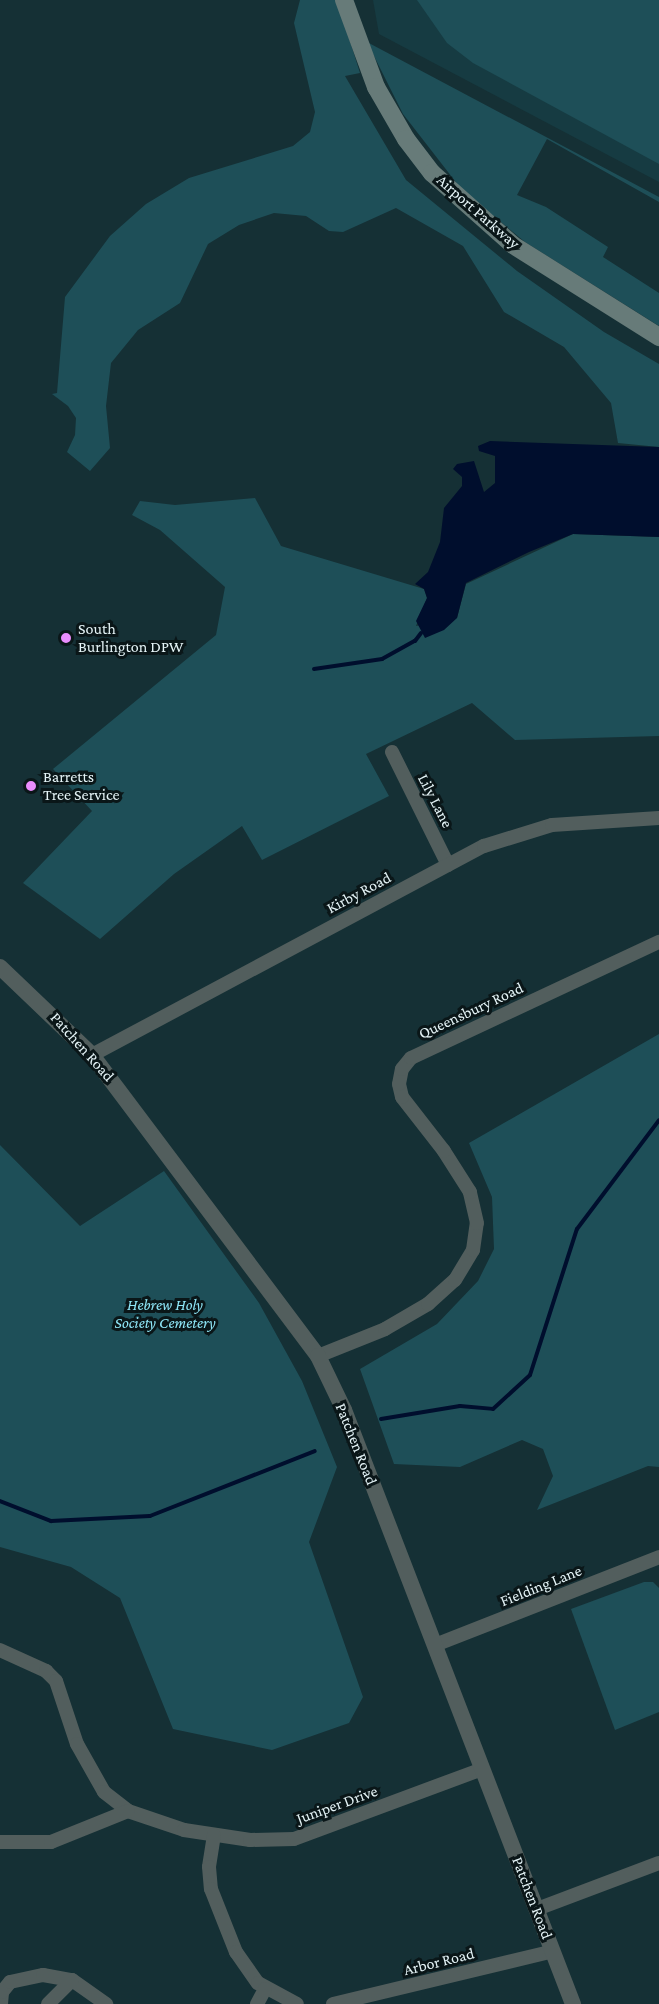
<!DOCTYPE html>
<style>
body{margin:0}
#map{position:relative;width:659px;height:2004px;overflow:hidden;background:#153035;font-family:"Crimson Pro",serif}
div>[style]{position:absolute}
.built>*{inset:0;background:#163b42}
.green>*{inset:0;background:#1e4f58}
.water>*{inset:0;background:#000e2d}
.stream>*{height:4px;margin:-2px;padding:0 2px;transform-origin:2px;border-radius:2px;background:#000e2d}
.minor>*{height:14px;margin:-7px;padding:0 7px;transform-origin:7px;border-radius:7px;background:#525e5d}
.tertiary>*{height:16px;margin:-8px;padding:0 8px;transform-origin:8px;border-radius:8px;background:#525e5d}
.secondary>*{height:18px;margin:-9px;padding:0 9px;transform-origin:9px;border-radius:9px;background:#677b79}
.dots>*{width:16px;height:16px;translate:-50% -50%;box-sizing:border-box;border:3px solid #0a1618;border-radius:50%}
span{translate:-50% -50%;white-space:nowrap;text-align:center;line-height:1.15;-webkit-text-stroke:6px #0a1618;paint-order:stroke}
.street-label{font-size:16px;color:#e5f4f7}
.poi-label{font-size:16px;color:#e5f4f7}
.left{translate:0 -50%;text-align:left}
.park-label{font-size:16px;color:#8ee6f7;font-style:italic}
</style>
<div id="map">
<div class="built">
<i style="clip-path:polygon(373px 0,659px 0,659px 182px,379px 34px)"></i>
</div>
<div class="green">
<i style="clip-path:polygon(300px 0,337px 0,360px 73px,345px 76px,406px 180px,517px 271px,604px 332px,659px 364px,659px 447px,618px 443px,611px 403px,564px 347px,504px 312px,463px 246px,396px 208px,343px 232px,329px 231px,306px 216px,274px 213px,239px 225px,208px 244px,180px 303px,138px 330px,111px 363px,106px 406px,110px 448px,90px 471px,67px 452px,75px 435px,76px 418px,68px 406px,52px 394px,57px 393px,65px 297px,110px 236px,146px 204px,189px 178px,293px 146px,310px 132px,315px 112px,294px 23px)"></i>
<i style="clip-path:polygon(417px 0,659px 0,659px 164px,473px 63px,447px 43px)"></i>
<i style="clip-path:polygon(367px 42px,659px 197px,659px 202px,547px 139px,517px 195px,546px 207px,608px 247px,603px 257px,659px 293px,659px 326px,525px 242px,462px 190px,403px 114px)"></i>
<i style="clip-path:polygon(255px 498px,281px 546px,424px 589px,427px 598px,416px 626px,457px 618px,466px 584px,573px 534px,659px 537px,659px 736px,515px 740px,472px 703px,366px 754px,389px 796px,262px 860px,242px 826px,174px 874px,100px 939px,23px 883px,92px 811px,53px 769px,216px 635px,225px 587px,160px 530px,132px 515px,140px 501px,175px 505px)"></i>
<i style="clip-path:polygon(659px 1034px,659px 1467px,648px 1466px,537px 1510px,553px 1476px,543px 1449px,522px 1440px,460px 1467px,394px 1464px,360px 1369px,437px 1324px,478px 1281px,494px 1249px,492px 1197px,469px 1143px)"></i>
<i style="clip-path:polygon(0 1145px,80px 1226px,164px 1171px,259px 1303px,302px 1381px,337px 1467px,309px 1542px,363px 1697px,349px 1723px,272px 1750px,173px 1729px,120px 1598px,71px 1567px,0 1547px)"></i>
<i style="clip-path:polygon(644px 1582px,653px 1582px,659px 1588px,659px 1712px,615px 1730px,571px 1609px)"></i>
</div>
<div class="water">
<i style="clip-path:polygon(490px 441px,659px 447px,659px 537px,573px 534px,529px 552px,466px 583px,457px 618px,444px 630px,425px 638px,416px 621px,427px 598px,424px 589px,415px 584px,428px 572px,440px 542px,444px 508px,462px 486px,462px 477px,453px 469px,457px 464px,474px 461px,484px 492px,495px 483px,495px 456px,479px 451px,478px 446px)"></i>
</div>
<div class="stream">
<i style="left:314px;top:669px;width:69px;rotate:-8.4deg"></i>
<i style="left:382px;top:659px;width:38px;rotate:-29deg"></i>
<i style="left:415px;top:641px;width:10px;rotate:-53deg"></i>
<i style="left:381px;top:1419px;width:80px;rotate:-9.3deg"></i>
<i style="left:460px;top:1406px;width:33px;rotate:5deg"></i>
<i style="left:493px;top:1409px;width:50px;rotate:-42.6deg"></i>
<i style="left:530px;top:1375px;width:153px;rotate:-72.2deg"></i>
<i style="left:577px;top:1229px;width:136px;rotate:-53deg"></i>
<i style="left:0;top:1501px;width:55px;rotate:21.4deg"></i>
<i style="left:51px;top:1521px;width:99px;rotate:-2.9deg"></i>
<i style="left:150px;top:1516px;width:177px;rotate:-21.5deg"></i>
</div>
<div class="minor">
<i style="left:392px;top:752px;width:126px;rotate:63.6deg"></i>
<i style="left:92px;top:1055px;width:444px;rotate:-28.1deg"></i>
<i style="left:484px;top:846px;width:71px;rotate:-17.2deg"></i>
<i style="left:552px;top:825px;width:107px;rotate:-3.7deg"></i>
<i style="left:318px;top:1356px;width:72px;rotate:-21.9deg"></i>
<i style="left:385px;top:1329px;width:50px;rotate:-30.2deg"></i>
<i style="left:428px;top:1304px;width:36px;rotate:-42deg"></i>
<i style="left:455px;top:1280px;width:35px;rotate:-59deg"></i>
<i style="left:473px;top:1250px;width:27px;rotate:-82deg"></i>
<i style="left:477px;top:1223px;width:32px;rotate:-103deg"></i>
<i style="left:470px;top:1192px;width:49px;rotate:-122.4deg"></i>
<i style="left:444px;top:1151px;width:68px;rotate:-127.9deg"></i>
<i style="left:402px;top:1097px;width:13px;rotate:-103deg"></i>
<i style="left:399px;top:1084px;width:15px;rotate:-79deg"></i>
<i style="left:402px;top:1069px;width:14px;rotate:-51deg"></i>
<i style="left:411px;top:1058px;width:274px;rotate:-25.1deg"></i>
<i style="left:435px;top:1645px;width:241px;rotate:-21.4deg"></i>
<i style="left:0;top:1650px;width:51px;rotate:24.5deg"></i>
<i style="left:46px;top:1671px;width:14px;rotate:45deg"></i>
<i style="left:56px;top:1681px;width:66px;rotate:71.6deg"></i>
<i style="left:77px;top:1744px;width:55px;rotate:60.6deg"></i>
<i style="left:104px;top:1792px;width:31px;rotate:38deg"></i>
<i style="left:128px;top:1811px;width:59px;rotate:18.7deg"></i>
<i style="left:184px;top:1830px;width:67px;rotate:8.6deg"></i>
<i style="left:250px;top:1840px;width:44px;rotate:-1.3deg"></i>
<i style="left:294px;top:1839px;width:201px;rotate:-20.4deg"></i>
<i style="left:214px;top:1835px;width:32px;rotate:99deg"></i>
<i style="left:209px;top:1867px;width:22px;rotate:85deg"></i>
<i style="left:211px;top:1889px;width:68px;rotate:68.4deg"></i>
<i style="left:236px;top:1952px;width:38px;rotate:55deg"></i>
<i style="left:258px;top:1983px;width:44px;rotate:28.3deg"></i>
<i style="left:0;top:1842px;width:51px"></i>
<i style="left:51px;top:1842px;width:83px;rotate:-21.9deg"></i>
<i style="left:537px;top:1909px;width:130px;rotate:-20.7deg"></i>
<i style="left:1px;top:2004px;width:12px;rotate:-85deg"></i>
<i style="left:2px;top:1992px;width:13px;rotate:-51deg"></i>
<i style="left:10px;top:1982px;width:34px;rotate:-12deg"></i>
<i style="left:43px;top:1975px;width:29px;rotate:10deg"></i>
<i style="left:72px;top:1980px;width:42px;rotate:35.2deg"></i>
<i style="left:48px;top:2004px;width:34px;rotate:-45deg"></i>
<i style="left:257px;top:2004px;width:17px;rotate:-62deg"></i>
<i style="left:333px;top:2004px;width:226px;rotate:-13.5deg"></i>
</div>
<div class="tertiary">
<i style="left:0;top:967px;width:127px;rotate:43.7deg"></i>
<i style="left:92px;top:1055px;width:376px;rotate:53.1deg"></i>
<i style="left:318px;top:1356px;width:60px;rotate:64.3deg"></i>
<i style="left:344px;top:1410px;width:637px;rotate:68.92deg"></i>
</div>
<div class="secondary">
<i style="left:344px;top:0;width:93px;rotate:69.8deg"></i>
<i style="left:376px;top:87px;width:60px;rotate:60deg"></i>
<i style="left:406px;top:139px;width:43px;rotate:52.6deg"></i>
<i style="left:432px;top:173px;width:108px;rotate:41.6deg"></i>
<i style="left:513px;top:245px;width:173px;rotate:32.2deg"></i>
</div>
<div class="dots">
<i style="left:66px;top:638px;background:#ea8dfd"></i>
<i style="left:31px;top:786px;background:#ea8dfd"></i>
</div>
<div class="street-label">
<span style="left:478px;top:212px;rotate:41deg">Airport Parkway</span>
<span style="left:435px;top:801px;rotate:63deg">Lily Lane</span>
<span style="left:359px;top:893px;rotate:-28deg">Kirby Road</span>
<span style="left:471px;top:1011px;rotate:-25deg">Queensbury Road</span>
<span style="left:82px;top:1047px;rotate:48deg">Patchen Road</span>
<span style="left:356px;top:1444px;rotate:68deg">Patchen Road</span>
<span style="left:541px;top:1586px;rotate:-22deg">Fielding Lane</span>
<span style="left:337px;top:1805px;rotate:-20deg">Juniper Drive</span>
<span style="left:532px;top:1898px;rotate:69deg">Patchen Road</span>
<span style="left:439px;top:1962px;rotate:-14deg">Arbor Road</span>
</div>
<div class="poi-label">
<span class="left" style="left:78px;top:638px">South<br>Burlington DPW</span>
<span class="left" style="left:43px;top:786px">Barretts<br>Tree Service</span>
</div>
<div class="park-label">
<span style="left:165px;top:1314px">Hebrew Holy<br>Society Cemetery</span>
</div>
</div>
